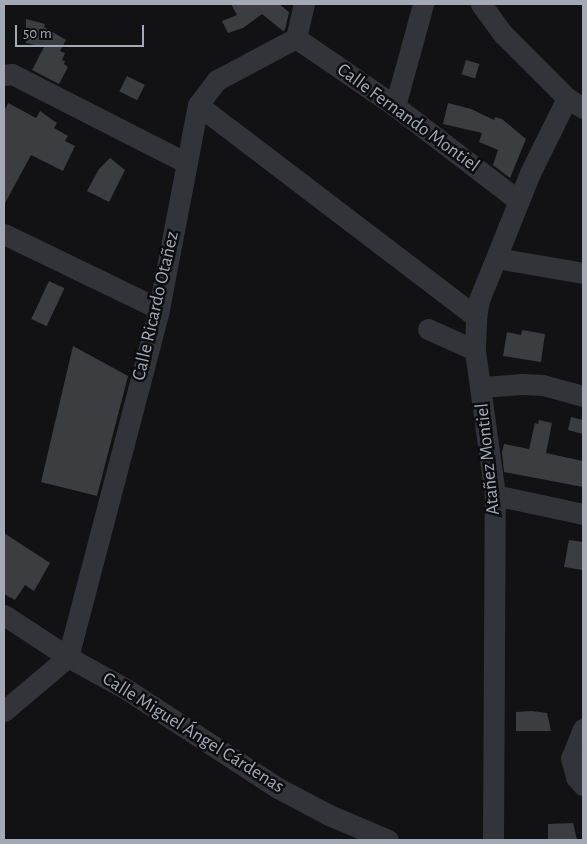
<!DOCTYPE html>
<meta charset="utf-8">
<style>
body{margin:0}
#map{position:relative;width:587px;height:844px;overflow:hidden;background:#121214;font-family:"Alegreya Sans",sans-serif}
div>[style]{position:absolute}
.building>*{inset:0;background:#3c3d41;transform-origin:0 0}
.minor>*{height:21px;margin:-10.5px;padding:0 10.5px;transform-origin:10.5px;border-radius:10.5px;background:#333439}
span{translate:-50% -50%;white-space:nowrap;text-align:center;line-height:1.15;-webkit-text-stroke:5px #0d0d0f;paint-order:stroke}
.street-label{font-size:19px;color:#a3a9b5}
.frame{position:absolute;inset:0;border:5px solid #a3a9b5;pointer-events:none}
.scale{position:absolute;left:15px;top:25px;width:129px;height:22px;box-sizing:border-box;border:2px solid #a3a9b5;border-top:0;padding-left:6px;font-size:15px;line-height:18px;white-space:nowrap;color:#a3a9b5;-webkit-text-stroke:4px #0d0d0f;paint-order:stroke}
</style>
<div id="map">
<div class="building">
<i style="clip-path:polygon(231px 4px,279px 4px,289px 12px,285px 30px,283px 31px,262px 14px,243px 28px,228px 33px,222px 21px,237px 15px)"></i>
<i style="clip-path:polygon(26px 19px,45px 24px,44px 27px,66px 40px,60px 51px,65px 53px,62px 60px,65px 61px,64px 64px,68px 67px,59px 84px,32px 70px,44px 47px,26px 43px)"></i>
<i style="left:466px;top:60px;width:14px;height:15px;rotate:17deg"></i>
<i style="left:127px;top:76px;width:20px;height:17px;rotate:27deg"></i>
<i style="clip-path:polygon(8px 103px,36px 118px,40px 111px,57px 123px,54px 128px,68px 136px,65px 141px,75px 146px,63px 171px,31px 155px,4px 205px,4px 111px)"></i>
<i style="clip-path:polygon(448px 103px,471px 109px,494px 120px,495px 117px,502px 119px,526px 139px,510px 178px,493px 165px,498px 150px,479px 142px,482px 133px,443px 124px)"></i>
<i style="clip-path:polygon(110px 158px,125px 170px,109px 202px,87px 191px,99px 169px)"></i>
<i style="left:49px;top:281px;width:17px;height:42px;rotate:25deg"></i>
<i style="clip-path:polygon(522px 330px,545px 334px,541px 362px,503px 356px,507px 332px,521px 335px)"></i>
<i style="clip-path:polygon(73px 346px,128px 376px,97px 496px,41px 482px)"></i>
<i style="clip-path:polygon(571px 417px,583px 420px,583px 434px,568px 430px)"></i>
<i style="clip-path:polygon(539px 420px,552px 423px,546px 453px,583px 461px,583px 487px,504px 472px,502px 452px,504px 444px,529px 449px,535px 423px,538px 424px)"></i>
<i style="clip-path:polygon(4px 533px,50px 563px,34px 591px,25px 585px,15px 600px,4px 594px)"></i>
<i style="clip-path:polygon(569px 540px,583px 542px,583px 570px,564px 567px)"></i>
<i style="clip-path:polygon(532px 711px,547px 713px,551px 731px,516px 731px,516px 712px)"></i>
<i style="clip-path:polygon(573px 823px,577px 840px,548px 840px,548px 824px)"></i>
</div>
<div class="minor">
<i style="left:481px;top:4px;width:37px;rotate:54deg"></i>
<i style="left:503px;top:34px;width:91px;rotate:45deg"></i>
<i style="left:567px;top:98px;width:19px;rotate:32deg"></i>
<i style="left:296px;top:38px;width:120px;rotate:34.5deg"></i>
<i style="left:395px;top:106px;width:156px;rotate:37.5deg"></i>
<i style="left:4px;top:75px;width:8px;rotate:-7deg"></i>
<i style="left:12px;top:74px;width:196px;rotate:27deg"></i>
<i style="left:198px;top:105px;width:350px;rotate:37.3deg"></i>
<i style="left:395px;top:106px;width:106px;rotate:-74.6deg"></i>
<i style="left:4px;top:234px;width:172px;rotate:25.8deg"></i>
<i style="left:497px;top:258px;width:87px;rotate:9.9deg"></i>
<i style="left:428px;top:329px;width:51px;rotate:24.1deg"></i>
<i style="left:481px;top:387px;width:41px;rotate:-4.2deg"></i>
<i style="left:522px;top:384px;width:21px;rotate:3deg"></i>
<i style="left:543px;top:385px;width:41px;rotate:15.4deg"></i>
<i style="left:495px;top:495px;width:90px;rotate:12.2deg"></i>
<i style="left:4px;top:615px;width:77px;rotate:33.3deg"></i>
<i style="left:68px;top:657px;width:66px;rotate:28.9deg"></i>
<i style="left:126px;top:689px;width:181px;rotate:33.1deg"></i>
<i style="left:278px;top:788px;width:58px;rotate:27.9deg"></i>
<i style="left:329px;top:815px;width:64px;rotate:23deg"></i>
<i style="left:4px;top:711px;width:84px;rotate:-40.2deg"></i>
<i style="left:68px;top:657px;width:360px;rotate:-75.3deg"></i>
<i style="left:159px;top:309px;width:208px;rotate:-79.2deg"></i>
<i style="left:198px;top:105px;width:31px;rotate:-53deg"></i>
<i style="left:217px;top:80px;width:89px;rotate:-28deg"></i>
<i style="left:296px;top:38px;width:35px;rotate:-77deg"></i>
<i style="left:583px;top:729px;width:31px;rotate:112deg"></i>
<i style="left:571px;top:758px;width:20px;rotate:75deg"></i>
<i style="left:576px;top:777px;width:11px;rotate:49deg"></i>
<i style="left:493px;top:840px;width:345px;rotate:-89.7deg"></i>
<i style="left:495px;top:495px;width:146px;rotate:-97.9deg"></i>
<i style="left:475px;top:350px;width:33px;rotate:-88deg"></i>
<i style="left:476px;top:317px;width:17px;rotate:-80deg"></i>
<i style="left:479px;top:300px;width:137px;rotate:-68.1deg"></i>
<i style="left:530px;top:173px;width:84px;rotate:-63.7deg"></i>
</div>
<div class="street-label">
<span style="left:408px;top:118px;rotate:36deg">Calle Fernando Montiel</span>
<span style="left:156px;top:306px;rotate:-77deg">Calle Ricardo Otañez</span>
<span style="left:488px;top:459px;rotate:-96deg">Atañez Montiel</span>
<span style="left:193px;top:733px;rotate:32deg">Calle Miguel Ángel Cárdenas</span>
</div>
<div class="frame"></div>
<div class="scale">50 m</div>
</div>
